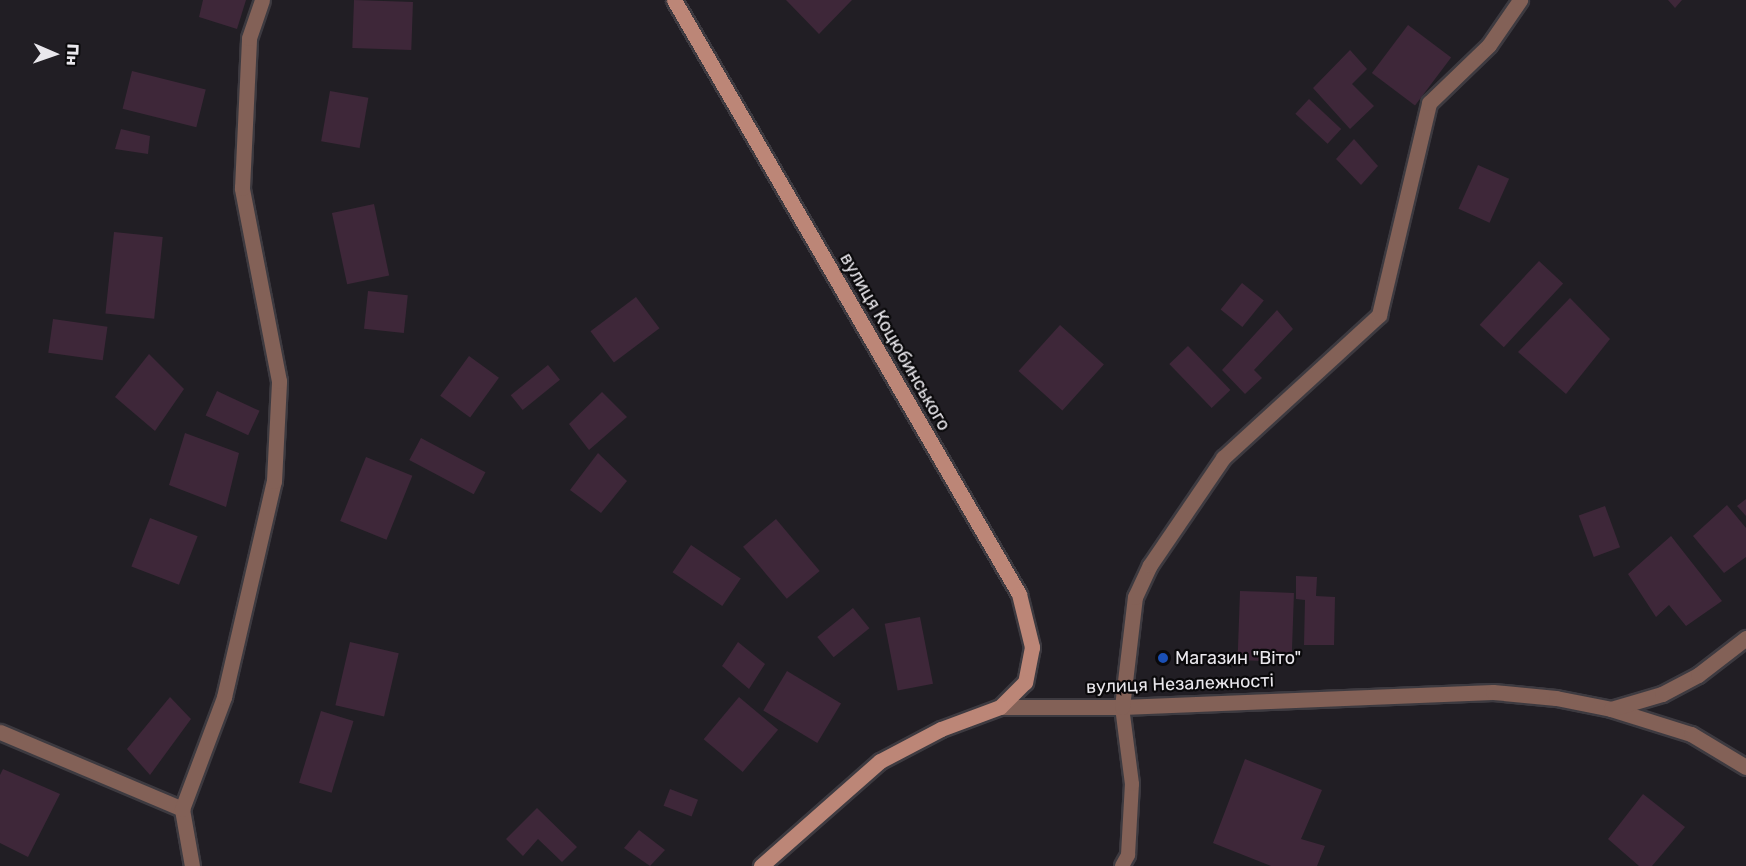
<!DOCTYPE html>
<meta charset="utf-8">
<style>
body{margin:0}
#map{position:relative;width:1746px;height:866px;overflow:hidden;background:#211e24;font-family:Rubik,sans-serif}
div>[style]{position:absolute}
.building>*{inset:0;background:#3e2739;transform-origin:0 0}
.roads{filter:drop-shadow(2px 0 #3d3a40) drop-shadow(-2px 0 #3d3a40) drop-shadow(0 2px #3d3a40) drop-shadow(0 -2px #3d3a40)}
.lane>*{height:14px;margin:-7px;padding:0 7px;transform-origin:7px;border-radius:7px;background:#836157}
.street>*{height:15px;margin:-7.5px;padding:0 7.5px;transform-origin:7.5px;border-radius:7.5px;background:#836157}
.secondary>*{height:15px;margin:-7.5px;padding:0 7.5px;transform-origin:7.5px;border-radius:7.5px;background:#bc8677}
.dots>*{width:16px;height:16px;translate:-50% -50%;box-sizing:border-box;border:3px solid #0a090b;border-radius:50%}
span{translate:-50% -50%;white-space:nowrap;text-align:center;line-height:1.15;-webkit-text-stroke:4.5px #0a090b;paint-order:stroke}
.street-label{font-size:18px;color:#e9e7ec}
.poi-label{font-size:18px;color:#e9e7ec}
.left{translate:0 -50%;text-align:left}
.north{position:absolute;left:24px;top:24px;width:60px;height:60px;-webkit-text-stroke:4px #0a090b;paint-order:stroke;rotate:92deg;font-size:16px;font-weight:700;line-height:24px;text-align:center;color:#e9e7ec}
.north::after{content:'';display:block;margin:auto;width:21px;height:27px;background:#e9e7ec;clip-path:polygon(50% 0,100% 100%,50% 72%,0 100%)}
</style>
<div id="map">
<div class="building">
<i style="clip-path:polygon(203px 0,246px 0,237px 29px,199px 17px)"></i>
<i style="left:354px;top:0;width:59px;height:48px;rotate:2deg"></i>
<i style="clip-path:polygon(786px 0,852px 0,819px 34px)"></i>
<i style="clip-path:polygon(1668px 0,1682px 0,1675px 8px)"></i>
<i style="left:1408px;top:25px;width:54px;height:60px;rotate:37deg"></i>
<i style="clip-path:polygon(1350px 50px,1367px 69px,1352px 84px,1374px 106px,1350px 129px,1313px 88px)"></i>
<i style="left:132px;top:71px;width:76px;height:39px;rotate:14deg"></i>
<i style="left:330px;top:91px;width:39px;height:51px;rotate:10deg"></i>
<i style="left:1309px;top:99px;width:44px;height:20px;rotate:43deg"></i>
<i style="clip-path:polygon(121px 129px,150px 136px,148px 154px,115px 149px)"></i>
<i style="clip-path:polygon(1354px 139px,1378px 166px,1361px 185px,1336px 159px)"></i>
<i style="left:1478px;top:165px;width:34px;height:48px;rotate:24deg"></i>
<i style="left:374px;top:204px;width:73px;height:43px;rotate:78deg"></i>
<i style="left:114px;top:232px;width:49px;height:82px;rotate:6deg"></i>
<i style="left:1539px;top:261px;width:33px;height:87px;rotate:43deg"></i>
<i style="left:1242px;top:283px;width:28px;height:34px;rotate:39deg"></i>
<i style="left:368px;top:291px;width:40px;height:38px;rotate:6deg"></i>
<i style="left:636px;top:297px;width:39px;height:57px;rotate:53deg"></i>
<i style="clip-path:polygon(1570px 298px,1610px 339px,1566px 394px,1518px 352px)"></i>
<i style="clip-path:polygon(1277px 310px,1293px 329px,1254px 370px,1262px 378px,1245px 394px,1222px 370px)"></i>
<i style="left:53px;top:319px;width:55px;height:34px;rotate:8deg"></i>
<i style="left:1060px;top:325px;width:59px;height:62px;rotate:42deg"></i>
<i style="left:1188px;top:346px;width:61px;height:26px;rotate:46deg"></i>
<i style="clip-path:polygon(149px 354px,184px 389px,155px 431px,115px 397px)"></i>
<i style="left:469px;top:356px;width:37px;height:49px;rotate:36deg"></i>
<i style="left:548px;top:365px;width:19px;height:48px;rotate:51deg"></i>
<i style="left:217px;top:391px;width:47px;height:27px;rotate:25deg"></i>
<i style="clip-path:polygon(602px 392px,627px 417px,589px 450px,569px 424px)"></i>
<i style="clip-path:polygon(185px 433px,239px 453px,226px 507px,169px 485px)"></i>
<i style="left:421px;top:438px;width:73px;height:25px;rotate:28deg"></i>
<i style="clip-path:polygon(598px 453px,627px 481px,601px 513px,570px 490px)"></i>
<i style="left:366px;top:457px;width:50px;height:69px;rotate:22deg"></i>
<i style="clip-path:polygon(1746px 499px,1746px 516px,1737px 506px)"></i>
<i style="clip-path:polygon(1727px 505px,1746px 528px,1746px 557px,1724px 573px,1693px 536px)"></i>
<i style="left:1605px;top:506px;width:44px;height:28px;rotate:70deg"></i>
<i style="left:150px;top:518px;width:51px;height:52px;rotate:21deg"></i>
<i style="left:776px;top:519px;width:68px;height:43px;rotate:50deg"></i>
<i style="clip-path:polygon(1671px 536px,1722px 601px,1686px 626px,1669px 605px,1656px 617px,1628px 574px)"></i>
<i style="left:691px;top:545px;width:60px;height:33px;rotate:34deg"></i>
<i style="clip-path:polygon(1296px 576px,1317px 577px,1316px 596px,1335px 597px,1334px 645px,1304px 645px,1305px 600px,1296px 599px)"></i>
<i style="left:1240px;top:591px;width:54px;height:69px;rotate:2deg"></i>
<i style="left:853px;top:608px;width:26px;height:46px;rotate:51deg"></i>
<i style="left:920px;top:617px;width:68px;height:36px;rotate:79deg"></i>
<i style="left:350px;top:642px;width:50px;height:65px;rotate:13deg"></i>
<i style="clip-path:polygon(738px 642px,765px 664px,749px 689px,722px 666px)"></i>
<i style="left:787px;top:671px;width:63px;height:46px;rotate:31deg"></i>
<i style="clip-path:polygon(170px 697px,191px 719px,150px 775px,127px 749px)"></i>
<i style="left:739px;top:697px;width:51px;height:55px;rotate:40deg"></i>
<i style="left:321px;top:711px;width:34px;height:75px;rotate:17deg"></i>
<i style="clip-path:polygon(1245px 759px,1322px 790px,1301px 839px,1325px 846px,1317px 866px,1271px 866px,1213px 843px)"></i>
<i style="clip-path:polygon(3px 769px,60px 794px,28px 857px,0 843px,0 775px)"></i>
<i style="left:670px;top:789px;width:30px;height:18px;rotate:21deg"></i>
<i style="clip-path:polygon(1643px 794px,1685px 827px,1652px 866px,1639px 866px,1608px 839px)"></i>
<i style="clip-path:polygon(537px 808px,577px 847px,562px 862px,538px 839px,523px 856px,506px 839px)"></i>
<i style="clip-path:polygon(639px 830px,665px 850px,650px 866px,624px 848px)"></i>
</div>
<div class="roads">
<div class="lane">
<i style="left:1122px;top:866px;width:13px;rotate:-61deg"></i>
<i style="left:1128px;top:855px;width:71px;rotate:-86.8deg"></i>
<i style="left:1132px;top:784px;width:78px;rotate:-97.4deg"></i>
</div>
<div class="street">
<i style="left:1000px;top:707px;width:122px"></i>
<i style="left:1122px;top:707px;width:371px;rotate:-2.3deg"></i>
<i style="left:1493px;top:692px;width:63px;rotate:5.4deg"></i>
<i style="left:1556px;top:698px;width:56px;rotate:11.3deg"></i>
<i style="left:1611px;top:709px;width:84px;rotate:17.4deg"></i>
<i style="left:1691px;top:734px;width:64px;rotate:31deg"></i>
<i style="left:1122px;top:707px;width:111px;rotate:-83.3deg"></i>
<i style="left:1135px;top:597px;width:35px;rotate:-65deg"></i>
<i style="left:1150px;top:565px;width:130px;rotate:-55.7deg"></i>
<i style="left:1223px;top:458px;width:212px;rotate:-42.5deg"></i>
<i style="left:1379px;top:315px;width:218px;rotate:-76.7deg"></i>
<i style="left:1429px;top:103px;width:83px;rotate:-44deg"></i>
<i style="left:1489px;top:45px;width:55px;rotate:-55.4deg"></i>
<i style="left:1611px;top:709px;width:53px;rotate:-16.4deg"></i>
<i style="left:1662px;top:694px;width:41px;rotate:-27.8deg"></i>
<i style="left:1698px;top:675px;width:61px;rotate:-37.6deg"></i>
<i style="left:0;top:732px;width:198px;rotate:22.9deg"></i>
<i style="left:192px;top:866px;width:58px;rotate:-100deg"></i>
<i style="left:182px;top:809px;width:120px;rotate:-69.4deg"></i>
<i style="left:224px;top:697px;width:222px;rotate:-77deg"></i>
<i style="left:274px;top:481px;width:100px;rotate:-87.1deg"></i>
<i style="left:279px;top:381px;width:197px;rotate:-100.9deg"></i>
<i style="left:242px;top:188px;width:150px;rotate:-87.3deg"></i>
<i style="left:249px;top:38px;width:40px;rotate:-71.1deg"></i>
</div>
<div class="secondary">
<i style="left:674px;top:0;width:687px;rotate:59.85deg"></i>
<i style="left:1019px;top:594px;width:55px;rotate:76.2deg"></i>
<i style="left:1032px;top:647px;width:36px;rotate:101deg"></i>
<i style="left:1025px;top:682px;width:35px;rotate:135deg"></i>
<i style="left:1000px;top:707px;width:63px;rotate:159.6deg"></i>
<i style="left:941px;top:729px;width:69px;rotate:152.3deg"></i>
<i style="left:880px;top:761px;width:159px;rotate:138.6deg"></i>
</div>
</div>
<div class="dots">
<i style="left:1163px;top:658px;background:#1a4fb4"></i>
</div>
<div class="street-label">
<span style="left:895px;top:342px;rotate:60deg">вулиця Коцюбинського</span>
<span style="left:1180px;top:684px;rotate:-2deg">вулиця Незалежності</span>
</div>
<div class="poi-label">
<span class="left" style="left:1175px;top:658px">Магазин "Віто"</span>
</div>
<div class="north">Пн</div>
</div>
